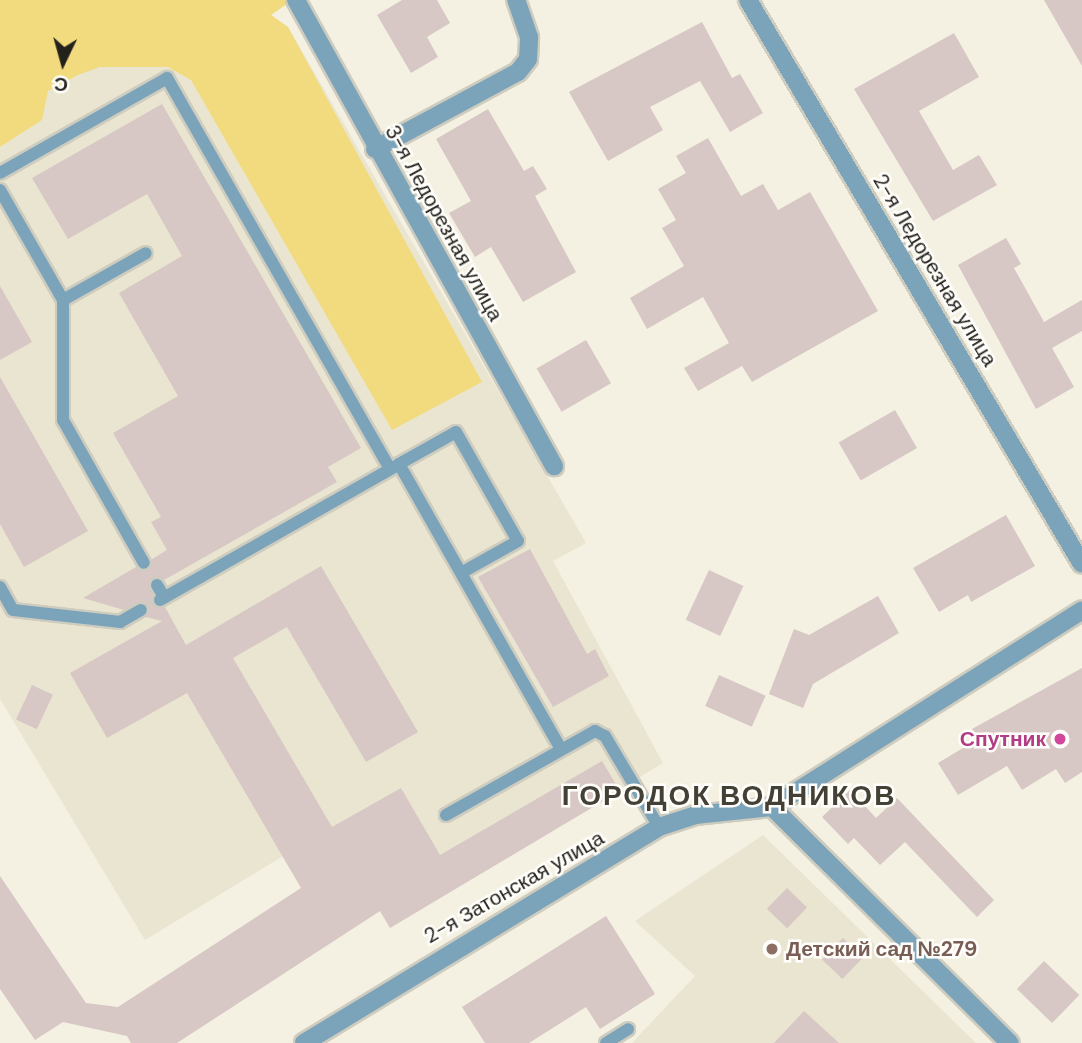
<!DOCTYPE html>
<meta charset="utf-8">
<style>
body{margin:0}
#map{position:relative;width:1082px;height:1043px;overflow:hidden;background:#f4f1e3;font-family:"DM Sans",sans-serif}
div>[style]{position:absolute}
.built>*{inset:0;background:#eae5d0}
.green>*{inset:0;background:#f2db7e}
.building>*{inset:0;background:#d7c7c5;transform-origin:0 0}
.roads{filter:drop-shadow(2px 0 #ceccbf) drop-shadow(-2px 0 #ceccbf) drop-shadow(0 2px #ceccbf) drop-shadow(0 -2px #ceccbf)}
.lane>*{height:12px;margin:-6px;padding:0 6px;transform-origin:6px;border-radius:6px;background:#7ba4ba}
.street>*{height:18px;margin:-9px;padding:0 9px;transform-origin:9px;border-radius:9px;background:#7ba4ba}
.dots>*{width:19px;height:19px;translate:-50% -50%;box-sizing:border-box;border:4px solid #fffefb;border-radius:50%}
span{translate:-50% -50%;white-space:nowrap;text-align:center;line-height:1.15;-webkit-text-stroke:5px #fffefb;paint-order:stroke}
.street-label{font-size:21px;color:#23211c}
.hotel-label{font-size:21px;color:#b23c85;font-weight:700}
.right{translate:-100% -50%;text-align:right}
.education-label{font-size:21px;color:#785e54;font-weight:700}
.left{translate:0 -50%;text-align:left}
.district-label{font-size:28px;color:#434035;font-weight:700;letter-spacing:2px}
.north{position:absolute;left:28px;top:28px;width:70px;height:70px;-webkit-text-stroke:5px #fffefb;paint-order:stroke;rotate:185deg;font-size:19px;font-weight:700;line-height:28px;text-align:center;color:#23211c}
.north::after{content:'';display:block;margin:auto;width:24px;height:32px;background:#23211c;clip-path:polygon(50% 0,100% 100%,50% 72%,0 100%)}
</style>
<div id="map">
<div class="built">
<i style="clip-path:polygon(271px 15px,288px 27px,586px 543px,553px 561px,663px 763px,390px 928px,331px 827px,145px 940px,0 699px,0 101px,156px 22px)"></i>
<i style="clip-path:polygon(763px 835px,976px 1043px,632px 1043px,695px 976px,635px 921px)"></i>
</div>
<div class="green">
<i style="clip-path:polygon(0 0,293px 0,271px 15px,288px 27px,482px 382px,392px 430px,191px 80px,168px 67px,100px 67px,78px 75px,48px 91px,42px 120px,0 147px)"></i>
</div>
<div class="building">
<i style="clip-path:polygon(402px 0,437px 0,450px 23px,427px 37px,438px 57px,411px 73px,377px 15px)"></i>
<i style="clip-path:polygon(1044px 0,1082px 0,1082px 66px)"></i>
<i style="clip-path:polygon(702px 22px,732px 78px,740px 74px,763px 113px,730px 132px,700px 81px,650px 107px,663px 130px,608px 161px,569px 92px)"></i>
<i style="clip-path:polygon(954px 33px,979px 77px,919px 111px,953px 170px,979px 155px,997px 185px,933px 221px,854px 89px)"></i>
<i style="clip-path:polygon(162px 104px,361px 448px,328px 467px,337px 482px,164px 580px,152px 578px,153px 605px,165px 607px,186px 645px,321px 566px,418px 732px,366px 762px,287px 627px,233px 658px,332px 827px,401px 788px,440px 855px,602px 761px,620px 791px,390px 928px,380px 911px,177px 1043px,131px 1043px,127px 1036px,63px 1022px,35px 1040px,0 989px,0 876px,86px 1003px,118px 1007px,301px 888px,187px 693px,107px 738px,70px 673px,162px 621px,146px 617px,145px 602px,124px 610px,83px 598px,136px 567px,149px 570px,152px 559px,167px 550px,151px 522px,161px 517px,113px 433px,178px 396px,119px 293px,182px 256px,147px 194px,68px 239px,32px 178px)"></i>
<i style="clip-path:polygon(488px 109px,524px 171px,533px 166px,547px 189px,535px 196px,576px 272px,523px 302px,491px 247px,475px 257px,449px 213px,471px 201px,436px 139px)"></i>
<i style="clip-path:polygon(708px 138px,741px 196px,763px 184px,778px 210px,810px 192px,878px 311px,752px 382px,742px 366px,698px 391px,684px 368px,729px 343px,703px 297px,647px 329px,630px 298px,684px 266px,662px 228px,676px 220px,658px 189px,686px 173px,676px 156px)"></i>
<i style="clip-path:polygon(1006px 238px,1021px 264px,1014px 268px,1044px 322px,1082px 300px,1082px 331px,1052px 348px,1074px 387px,1036px 409px,958px 265px)"></i>
<i style="clip-path:polygon(0 286px,32px 342px,0 360px)"></i>
<i style="left:586px;top:340px;width:50px;height:57px;rotate:60deg"></i>
<i style="clip-path:polygon(0 377px,88px 531px,24px 567px,0 524px)"></i>
<i style="left:895px;top:410px;width:44px;height:65px;rotate:60deg"></i>
<i style="clip-path:polygon(1006px 515px,1035px 566px,971px 602px,968px 595px,939px 612px,913px 568px)"></i>
<i style="clip-path:polygon(530px 549px,587px 654px,595px 649px,609px 676px,553px 707px,478px 577px)"></i>
<i style="left:709px;top:570px;width:38px;height:55px;rotate:25deg"></i>
<i style="clip-path:polygon(878px 596px,899px 633px,813px 684px,803px 708px,769px 694px,794px 629px,809px 635px)"></i>
<i style="clip-path:polygon(1082px 668px,1082px 772px,1065px 783px,1056px 769px,1022px 790px,1007px 766px,958px 795px,938px 763px,978px 739px,972px 729px)"></i>
<i style="left:719px;top:675px;width:51px;height:34px;rotate:24deg"></i>
<i style="left:32px;top:685px;width:23px;height:38px;rotate:25deg"></i>
<i style="clip-path:polygon(850px 790px,876px 818px,897px 798px,994px 900px,977px 917px,905px 842px,880px 865px,854px 838px,848px 844px,822px 817px)"></i>
<i style="left:787px;top:888px;width:28px;height:29px;rotate:44deg"></i>
<i style="clip-path:polygon(606px 916px,655px 994px,600px 1029px,586px 1007px,529px 1043px,485px 1043px,462px 1007px)"></i>
<i style="left:843px;top:938px;width:28px;height:30px;rotate:44deg"></i>
<i style="left:1044px;top:961px;width:49px;height:39px;rotate:44deg"></i>
<i style="clip-path:polygon(804px 1011px,839px 1043px,774px 1043px)"></i>
</div>
<div class="roads">
<div class="lane">
<i style="left:0;top:173px;width:192px;rotate:-29.6deg"></i>
<i style="left:167px;top:78px;width:450px;rotate:60.3deg"></i>
<i style="left:0;top:190px;width:127px;rotate:60.2deg"></i>
<i style="left:63px;top:300px;width:95px;rotate:-29.5deg"></i>
<i style="left:63px;top:300px;width:120px;rotate:90deg"></i>
<i style="left:63px;top:420px;width:164px;rotate:60.5deg"></i>
<i style="left:399px;top:464px;width:65px;rotate:-29.3deg"></i>
<i style="left:456px;top:432px;width:125px;rotate:60.4deg"></i>
<i style="left:518px;top:541px;width:65px;rotate:150.7deg"></i>
<i style="left:157px;top:585px;width:14px;rotate:60deg"></i>
<i style="left:0;top:587px;width:26px;rotate:61deg"></i>
<i style="left:13px;top:610px;width:108px;rotate:6.4deg"></i>
<i style="left:120px;top:622px;width:24px;rotate:-30deg"></i>
<i style="left:160px;top:600px;width:275px;rotate:-29.6deg"></i>
<i style="left:399px;top:464px;width:326px;rotate:60.4deg"></i>
<i style="left:446px;top:815px;width:171px;rotate:-29.4deg"></i>
<i style="left:595px;top:731px;width:11px;rotate:27deg"></i>
<i style="left:605px;top:736px;width:106px;rotate:59.3deg"></i>
<i style="left:606px;top:1043px;width:26px;rotate:-32deg"></i>
</div>
<div class="street">
<i style="left:296px;top:0;width:533px;rotate:61.03deg"></i>
<i style="left:748px;top:0;width:655px;rotate:59.37deg"></i>
<i style="left:375px;top:149px;width:162px;rotate:-28.3deg"></i>
<i style="left:518px;top:72px;width:16px;rotate:-52deg"></i>
<i style="left:528px;top:59px;width:22px;rotate:-87deg"></i>
<i style="left:529px;top:37px;width:39px;rotate:-109deg"></i>
<i style="left:772px;top:807px;width:335px;rotate:44.8deg"></i>
<i style="left:304px;top:1043px;width:416px;rotate:-31.3deg"></i>
<i style="left:659px;top:827px;width:38px;rotate:-18deg"></i>
<i style="left:695px;top:815px;width:77px;rotate:-5.9deg"></i>
<i style="left:772px;top:807px;width:367px;rotate:-32.4deg"></i>
</div>
</div>
<div class="dots">
<i style="left:1060px;top:739px;background:#d1479c"></i>
<i style="left:772px;top:949px;background:#8d6e63"></i>
</div>
<div class="street-label">
<span style="left:444px;top:223px;rotate:61deg">3-я Ледорезная улица</span>
<span style="left:935px;top:270px;rotate:59deg">2-я Ледорезная улица</span>
<span style="left:514px;top:887px;rotate:-30deg">2-я Затонская улица</span>
</div>
<div class="hotel-label">
<span class="right" style="left:1046px;top:739px">Спутник</span>
</div>
<div class="education-label">
<span class="left" style="left:786px;top:949px">Детский сад №279</span>
</div>
<div class="district-label">
<span style="left:729px;top:796px">ГОРОДОК ВОДНИКОВ</span>
</div>
<div class="north">С</div>
</div>
